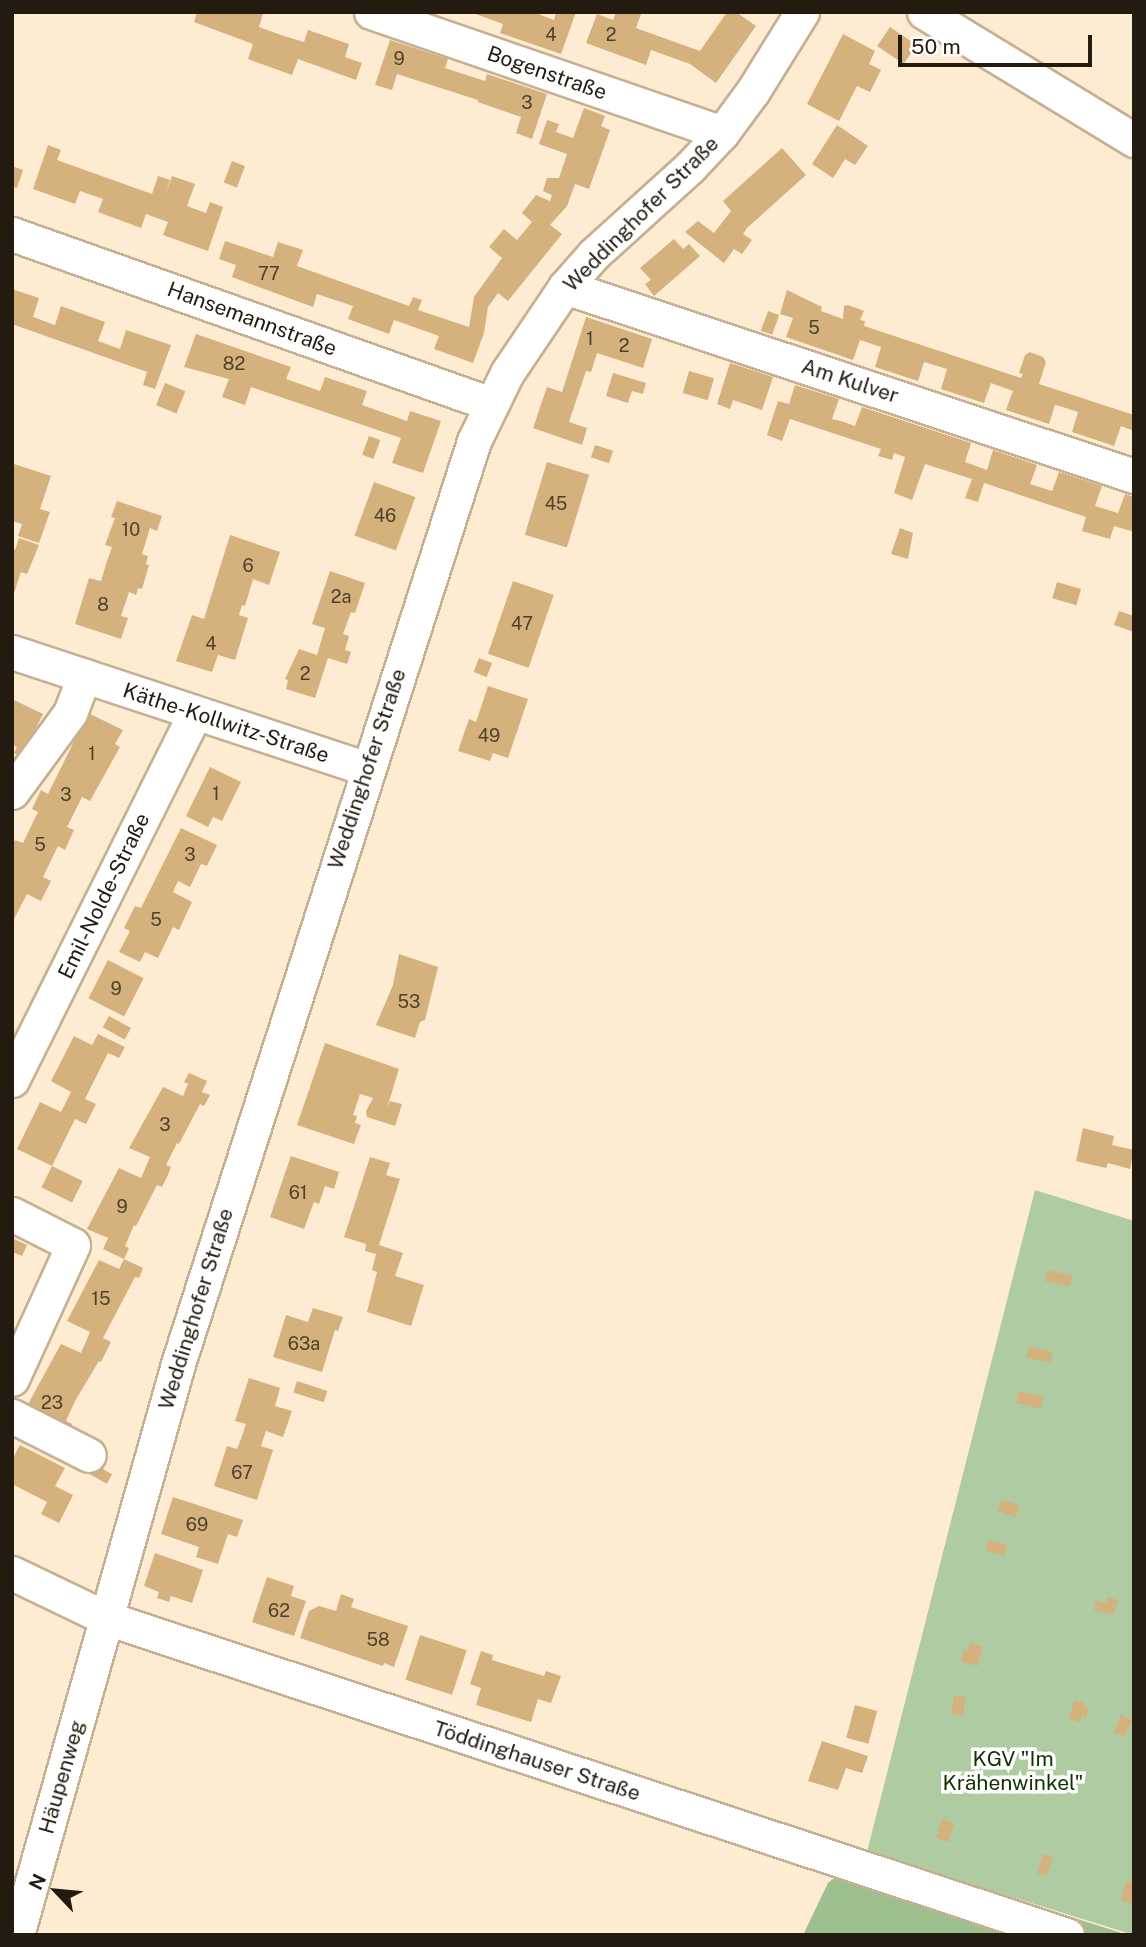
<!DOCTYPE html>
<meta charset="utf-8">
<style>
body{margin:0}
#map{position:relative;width:1146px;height:1947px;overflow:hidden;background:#fdebd2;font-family:"Public Sans",sans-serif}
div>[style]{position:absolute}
.green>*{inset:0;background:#aecba2}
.forest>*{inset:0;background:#9dc08e}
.building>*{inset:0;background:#d4b17d;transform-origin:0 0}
.roads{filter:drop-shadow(2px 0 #c6b092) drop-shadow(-2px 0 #c6b092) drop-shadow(0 2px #c6b092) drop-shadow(0 -2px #c6b092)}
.minor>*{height:33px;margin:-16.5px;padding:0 16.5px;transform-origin:16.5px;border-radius:16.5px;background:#fff}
span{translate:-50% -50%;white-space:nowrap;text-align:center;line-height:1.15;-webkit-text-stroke:7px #fff;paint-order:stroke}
.number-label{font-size:18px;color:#4f402b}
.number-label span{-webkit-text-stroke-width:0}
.street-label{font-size:21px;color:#231b10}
.park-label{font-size:21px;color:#123300}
.frame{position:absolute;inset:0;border:14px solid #231b10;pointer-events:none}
.north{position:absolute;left:21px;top:1856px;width:70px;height:70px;-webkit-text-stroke:5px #fff;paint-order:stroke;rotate:296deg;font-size:19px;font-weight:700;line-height:28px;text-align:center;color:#231b10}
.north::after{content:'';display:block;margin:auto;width:24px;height:32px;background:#231b10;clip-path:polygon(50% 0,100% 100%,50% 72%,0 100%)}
.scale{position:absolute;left:898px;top:35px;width:194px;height:32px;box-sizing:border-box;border:4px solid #231b10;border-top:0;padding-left:9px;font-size:21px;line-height:24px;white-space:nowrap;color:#231b10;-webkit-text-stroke:5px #fff;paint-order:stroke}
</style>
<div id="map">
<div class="green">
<i style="clip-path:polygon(1035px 1190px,1134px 1221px,1134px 1935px,867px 1852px)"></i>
</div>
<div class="forest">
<i style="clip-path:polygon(867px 1852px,1128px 1935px,803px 1935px,828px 1883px)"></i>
</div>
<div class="building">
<i style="clip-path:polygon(197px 12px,258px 12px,263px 14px,259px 27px,281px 35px,304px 42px,308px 30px,349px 44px,345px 57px,362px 63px,356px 80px,298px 59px,292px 75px,248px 59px,253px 44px,194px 22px)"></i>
<i style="clip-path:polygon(470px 12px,533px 12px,554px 20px,556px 12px,576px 12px,561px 54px,500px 33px,503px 24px)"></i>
<i style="clip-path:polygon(616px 12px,641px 14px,636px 28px,700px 51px,727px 12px,736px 12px,756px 26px,716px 83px,690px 64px,651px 50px,646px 65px,586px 43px,597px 14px,613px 20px)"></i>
<i style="left:890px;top:27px;width:32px;height:23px;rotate:34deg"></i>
<i style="clip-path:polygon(843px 34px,875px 51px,869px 64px,881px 70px,870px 92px,857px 86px,839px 121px,807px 104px)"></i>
<i style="clip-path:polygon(390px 40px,448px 59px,445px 68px,485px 81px,487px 74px,547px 94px,532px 139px,516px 133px,521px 117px,478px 102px,478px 100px,397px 74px,392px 90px,375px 85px)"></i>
<i style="clip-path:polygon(584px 108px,605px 116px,601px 126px,610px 130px,589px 189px,575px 184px,567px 206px,550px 225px,562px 234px,508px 301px,498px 293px,488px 307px,484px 333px,473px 363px,434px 349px,439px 336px,394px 320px,389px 334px,348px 319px,353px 306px,317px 294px,313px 307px,232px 277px,236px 265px,219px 259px,225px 241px,273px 257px,278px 242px,303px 250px,297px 266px,409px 306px,413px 297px,422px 300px,418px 310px,469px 327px,474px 297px,502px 258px,489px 247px,504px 229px,517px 240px,532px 222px,522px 213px,536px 195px,550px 201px,552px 195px,543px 191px,547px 178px,559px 178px,567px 154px,539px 144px,547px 120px,559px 124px,556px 132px,573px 138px)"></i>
<i style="clip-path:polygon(837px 125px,868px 146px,855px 165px,845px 159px,833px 178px,812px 164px)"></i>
<i style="clip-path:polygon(48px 145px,61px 150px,57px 160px,152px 194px,158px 176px,170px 180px,165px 196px,172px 176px,195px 184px,187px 206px,206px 213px,210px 202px,223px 207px,208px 251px,163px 235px,168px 222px,146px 214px,141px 228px,98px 212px,103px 199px,80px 191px,75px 204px,33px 189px)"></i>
<i style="clip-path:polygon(782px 148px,806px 175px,747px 228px,743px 234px,752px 240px,742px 254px,734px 249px,724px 263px,685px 232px,698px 221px,714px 233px,731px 211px,723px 201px)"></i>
<i style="left:232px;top:161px;width:14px;height:23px;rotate:21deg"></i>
<i style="clip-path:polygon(12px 166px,23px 170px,17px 188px,12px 187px)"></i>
<i style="clip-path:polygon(674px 239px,683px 249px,689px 244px,700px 256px,654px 296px,645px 284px,651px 280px,640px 268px)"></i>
<i style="clip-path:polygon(12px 289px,39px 298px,33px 317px,55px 325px,61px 306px,105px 322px,98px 341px,120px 349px,126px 330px,171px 345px,155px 389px,143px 385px,147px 372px,12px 324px)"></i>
<i style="clip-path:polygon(787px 290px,822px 307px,821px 311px,843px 319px,844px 306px,848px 305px,864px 311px,860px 320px,865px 321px,864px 326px,1021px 378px,1023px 374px,1019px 373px,1025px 355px,1030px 352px,1043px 357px,1046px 362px,1039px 384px,1134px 415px,1134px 431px,1121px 426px,1114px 446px,1072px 432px,1078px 412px,1066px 408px,1055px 405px,1049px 424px,1006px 410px,1013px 391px,991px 383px,984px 403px,941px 389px,947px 369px,924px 362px,918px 381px,875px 367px,881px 347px,860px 340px,853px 360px,786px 337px,793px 318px,780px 314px)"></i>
<i style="left:768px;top:311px;width:12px;height:21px;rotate:20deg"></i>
<i style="clip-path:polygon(586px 317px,652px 339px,643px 368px,597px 353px,591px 372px,586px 371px,569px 422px,587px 428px,582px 445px,533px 428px,547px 387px,562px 392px)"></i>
<i style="clip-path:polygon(196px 334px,291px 367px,286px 379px,320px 391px,325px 377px,367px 391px,362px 405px,407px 421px,410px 411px,441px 421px,423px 473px,392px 463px,401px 438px,251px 387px,245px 405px,222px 397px,229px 379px,184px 367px)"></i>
<i style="clip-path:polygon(730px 363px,773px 377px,762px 410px,733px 400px,730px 409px,717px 404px)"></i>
<i style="left:689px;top:371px;width:26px;height:23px;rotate:16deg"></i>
<i style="clip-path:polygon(613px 373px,646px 383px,643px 394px,632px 391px,628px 403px,606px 396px)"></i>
<i style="left:165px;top:383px;width:22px;height:24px;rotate:22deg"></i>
<i style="clip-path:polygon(795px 385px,839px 399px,832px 419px,844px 422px,855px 426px,862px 407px,971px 443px,965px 462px,987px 470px,993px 450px,1037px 465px,1030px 484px,1052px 491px,1059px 472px,1102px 486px,1095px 506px,1118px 513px,1125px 494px,1134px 497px,1134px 532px,1114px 526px,1110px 539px,1082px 531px,1086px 517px,984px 483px,978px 502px,965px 498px,972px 479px,925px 464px,912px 500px,894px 493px,905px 457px,894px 453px,892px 460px,878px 456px,881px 449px,790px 419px,782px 441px,767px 435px,778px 401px,789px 404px)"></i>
<i style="left:369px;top:436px;width:12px;height:20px;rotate:20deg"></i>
<i style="left:595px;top:445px;width:19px;height:13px;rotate:18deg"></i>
<i style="left:547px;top:462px;width:44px;height:76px;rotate:17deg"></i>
<i style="clip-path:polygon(14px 464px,51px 476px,40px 509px,50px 512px,39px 543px,18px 536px,22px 524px,12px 521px)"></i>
<i style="left:374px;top:482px;width:44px;height:57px;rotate:20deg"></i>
<i style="clip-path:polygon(117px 501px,162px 516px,157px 531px,150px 528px,142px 554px,148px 556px,146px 564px,149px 565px,142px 589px,138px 588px,136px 595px,129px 592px,121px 616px,128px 618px,121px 639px,75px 624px,89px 578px,101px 581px,106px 564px,112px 547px,105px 545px,115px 518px,111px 517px)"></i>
<i style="clip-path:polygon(900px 528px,913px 533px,908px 559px,891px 554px)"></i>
<i style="clip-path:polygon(230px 535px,280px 552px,269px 585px,253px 579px,245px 606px,242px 605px,239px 615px,248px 618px,235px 660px,218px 655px,212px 672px,176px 661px,192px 615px,204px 619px)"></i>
<i style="clip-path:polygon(19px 538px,39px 545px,27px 574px,21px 572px,13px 596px,12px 549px,15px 550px)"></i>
<i style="clip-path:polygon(330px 571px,365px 583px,355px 613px,351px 612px,343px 634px,349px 636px,345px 650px,351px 652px,347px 664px,328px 658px,315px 698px,286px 689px,288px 680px,285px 679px,299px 649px,317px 655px,325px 628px,312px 624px)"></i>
<i style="left:513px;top:581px;width:43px;height:77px;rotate:19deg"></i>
<i style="left:1057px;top:582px;width:25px;height:17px;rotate:16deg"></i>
<i style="clip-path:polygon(1119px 611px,1134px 616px,1134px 632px,1114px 625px)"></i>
<i style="left:479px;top:658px;width:14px;height:15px;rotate:21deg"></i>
<i style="clip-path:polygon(488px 686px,528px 699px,508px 758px,493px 753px,490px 761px,458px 751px,469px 719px,476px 722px)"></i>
<i style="clip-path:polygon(12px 699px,43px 714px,25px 750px,22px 749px,18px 755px,14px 753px,17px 747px,12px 744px)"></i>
<i style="clip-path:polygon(88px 713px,123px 730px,115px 744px,120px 747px,90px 801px,82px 797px,67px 827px,74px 830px,65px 850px,58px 846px,43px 877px,51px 881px,41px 901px,27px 894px,12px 923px,12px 846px,15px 840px,23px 843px,38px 812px,32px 809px,41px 790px,48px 794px)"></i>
<i style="clip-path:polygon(210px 767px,241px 782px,222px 821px,213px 817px,208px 827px,186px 816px)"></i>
<i style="clip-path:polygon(181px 828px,217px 845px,207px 866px,201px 864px,190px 887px,178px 881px,173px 892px,192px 902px,179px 930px,173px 927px,158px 958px,145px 952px,140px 962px,119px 952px,130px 931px,124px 928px,135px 906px,141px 908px)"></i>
<i style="clip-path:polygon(399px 954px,438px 967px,425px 1020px,420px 1022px,415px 1038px,376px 1025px,393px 985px)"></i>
<i style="left:108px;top:960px;width:40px;height:43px;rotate:27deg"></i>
<i style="left:109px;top:1016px;width:25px;height:13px;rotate:29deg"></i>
<i style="clip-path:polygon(98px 1034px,125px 1047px,119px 1058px,108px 1053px,85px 1099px,96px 1104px,86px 1124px,75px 1119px,52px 1166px,17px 1149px,40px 1102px,61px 1112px,71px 1092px,51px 1081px,74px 1036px,92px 1045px)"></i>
<i style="clip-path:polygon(325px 1043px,399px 1069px,387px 1108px,390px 1101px,402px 1104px,395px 1126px,367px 1117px,366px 1111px,373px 1098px,360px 1094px,353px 1115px,357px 1116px,355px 1123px,361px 1125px,354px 1144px,297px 1125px)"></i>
<i style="clip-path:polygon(189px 1073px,207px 1081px,202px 1092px,210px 1095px,204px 1106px,200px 1104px,179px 1144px,177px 1143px,166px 1165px,171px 1167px,167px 1177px,162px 1187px,157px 1185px,136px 1226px,134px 1225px,125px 1246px,129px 1248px,124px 1259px,103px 1249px,108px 1238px,87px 1229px,119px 1168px,141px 1178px,150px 1157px,129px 1148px,163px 1087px,183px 1096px,188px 1084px,184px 1082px)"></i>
<i style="clip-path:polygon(1083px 1128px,1114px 1136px,1112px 1145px,1134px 1150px,1130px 1169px,1108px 1163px,1106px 1168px,1076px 1161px)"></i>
<i style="clip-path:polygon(291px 1156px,339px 1172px,334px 1189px,325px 1186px,319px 1204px,314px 1202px,304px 1229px,270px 1217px)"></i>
<i style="clip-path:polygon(370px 1157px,390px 1163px,386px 1175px,400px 1179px,379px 1245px,403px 1253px,395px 1276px,424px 1285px,411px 1326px,367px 1312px,377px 1272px,372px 1270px,376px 1254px,365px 1251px,366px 1244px,344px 1237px)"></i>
<i style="left:52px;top:1166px;width:34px;height:24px;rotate:26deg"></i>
<i style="clip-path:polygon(12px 1238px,27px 1245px,22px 1256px,12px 1252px)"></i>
<i style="clip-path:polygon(124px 1259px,143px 1268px,139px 1278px,135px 1277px,103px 1338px,111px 1342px,101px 1362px,99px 1361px,75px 1401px,66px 1421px,72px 1424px,67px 1435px,29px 1418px,35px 1407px,28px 1404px,61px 1344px,81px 1353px,90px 1332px,67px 1321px,99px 1260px,119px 1269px)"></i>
<i style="left:1047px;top:1270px;width:26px;height:11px;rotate:13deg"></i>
<i style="clip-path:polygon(313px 1308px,343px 1317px,338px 1331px,335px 1330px,322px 1372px,273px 1357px,286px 1315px,308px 1322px)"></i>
<i style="left:1029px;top:1347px;width:24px;height:11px;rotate:12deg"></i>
<i style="clip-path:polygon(249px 1378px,280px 1388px,275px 1406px,292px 1411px,283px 1437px,266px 1431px,261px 1446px,273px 1450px,257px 1500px,214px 1486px,227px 1446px,237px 1449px,241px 1439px,246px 1424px,235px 1421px)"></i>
<i style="left:297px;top:1381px;width:32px;height:12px;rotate:18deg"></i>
<i style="left:1019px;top:1391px;width:25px;height:12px;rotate:14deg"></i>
<i style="clip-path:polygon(20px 1445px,65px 1468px,55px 1486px,73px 1495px,59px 1523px,41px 1514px,47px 1502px,12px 1484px,12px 1460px)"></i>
<i style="left:92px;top:1463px;width:23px;height:11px;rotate:29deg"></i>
<i style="clip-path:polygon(173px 1497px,243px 1520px,237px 1537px,228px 1534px,218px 1564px,196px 1557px,199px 1547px,161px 1534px)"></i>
<i style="left:1001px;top:1500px;width:19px;height:12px;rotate:16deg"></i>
<i style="left:989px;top:1540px;width:19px;height:11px;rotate:16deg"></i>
<i style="clip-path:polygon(155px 1553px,203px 1570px,192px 1603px,171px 1596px,169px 1602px,157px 1598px,159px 1592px,144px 1586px)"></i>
<i style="clip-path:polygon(267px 1577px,294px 1586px,291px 1596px,306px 1601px,294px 1636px,252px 1622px)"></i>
<i style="clip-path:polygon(341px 1594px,354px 1599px,351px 1607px,408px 1626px,394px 1667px,384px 1663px,383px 1666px,300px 1638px,309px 1611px,319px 1606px,336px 1611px)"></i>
<i style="clip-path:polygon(1107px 1597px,1118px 1600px,1113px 1615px,1094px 1610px,1096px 1600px,1106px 1603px)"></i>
<i style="left:420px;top:1635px;width:49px;height:47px;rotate:18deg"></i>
<i style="clip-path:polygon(970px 1643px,982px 1646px,978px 1666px,961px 1662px,964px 1650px,968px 1651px)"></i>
<i style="clip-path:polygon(481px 1651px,493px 1655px,492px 1660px,544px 1676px,546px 1671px,561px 1676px,551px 1703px,538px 1699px,531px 1722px,476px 1705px,481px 1688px,470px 1684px)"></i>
<i style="left:954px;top:1695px;width:12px;height:19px;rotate:9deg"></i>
<i style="clip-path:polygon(1074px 1701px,1085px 1703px,1084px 1707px,1089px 1708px,1086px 1717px,1081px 1715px,1080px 1722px,1069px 1719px)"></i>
<i style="left:855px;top:1705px;width:23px;height:34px;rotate:15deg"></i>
<i style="clip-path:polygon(1121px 1715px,1132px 1720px,1125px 1736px,1114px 1733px)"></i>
<i style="clip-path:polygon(822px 1741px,868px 1756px,862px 1773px,846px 1768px,838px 1790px,808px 1781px)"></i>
<i style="left:942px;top:1819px;width:13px;height:20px;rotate:18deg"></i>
<i style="left:1043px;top:1854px;width:10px;height:20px;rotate:17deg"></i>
<i style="clip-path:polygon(1126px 1881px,1134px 1883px,1133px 1904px,1121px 1900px)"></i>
</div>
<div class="roads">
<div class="minor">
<i style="left:371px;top:12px;width:371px;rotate:19deg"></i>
<i style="left:924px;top:12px;width:246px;rotate:31.4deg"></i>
<i style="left:12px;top:234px;width:508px;rotate:19.54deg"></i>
<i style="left:565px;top:287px;width:600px;rotate:18.37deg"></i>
<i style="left:12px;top:652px;width:374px;rotate:18.2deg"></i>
<i style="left:12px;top:792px;width:98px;rotate:-53.7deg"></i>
<i style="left:70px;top:713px;width:40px;rotate:-69deg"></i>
<i style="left:12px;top:1080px;width:410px;rotate:-63.5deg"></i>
<i style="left:12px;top:1214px;width:68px;rotate:26.9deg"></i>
<i style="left:73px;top:1245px;width:147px;rotate:114.5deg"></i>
<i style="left:12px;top:1416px;width:86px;rotate:26.9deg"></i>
<i style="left:12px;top:1573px;width:104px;rotate:25.6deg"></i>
<i style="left:106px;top:1618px;width:1012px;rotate:18.26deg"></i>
<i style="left:17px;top:1935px;width:593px;rotate:-74.25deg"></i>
<i style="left:178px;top:1364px;width:969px;rotate:-72.22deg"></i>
<i style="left:474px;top:441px;width:76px;rotate:-64.1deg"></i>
<i style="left:507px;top:373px;width:104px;rotate:-56deg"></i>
<i style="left:565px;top:287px;width:44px;rotate:-48.7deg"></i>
<i style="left:594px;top:254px;width:130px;rotate:-42.2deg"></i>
<i style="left:690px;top:167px;width:47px;rotate:-46.7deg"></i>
<i style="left:722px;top:133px;width:52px;rotate:-53.6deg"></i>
<i style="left:753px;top:91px;width:93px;rotate:-58.2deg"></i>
</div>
</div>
<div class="number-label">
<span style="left:551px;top:35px">4</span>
<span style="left:611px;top:35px">2</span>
<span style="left:399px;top:59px">9</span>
<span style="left:527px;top:103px">3</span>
<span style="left:269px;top:274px">77</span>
<span style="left:814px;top:328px">5</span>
<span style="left:590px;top:339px">1</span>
<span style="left:624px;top:346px">2</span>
<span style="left:234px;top:364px">82</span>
<span style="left:556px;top:504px">45</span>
<span style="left:385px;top:516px">46</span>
<span style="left:131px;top:530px">10</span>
<span style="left:248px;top:566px">6</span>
<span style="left:341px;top:597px">2a</span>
<span style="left:103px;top:605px">8</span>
<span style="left:522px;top:624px">47</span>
<span style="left:211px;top:644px">4</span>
<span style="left:305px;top:674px">2</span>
<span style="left:489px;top:736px">49</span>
<span style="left:92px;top:754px">1</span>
<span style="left:216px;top:794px">1</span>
<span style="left:66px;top:795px">3</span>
<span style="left:40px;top:845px">5</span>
<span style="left:190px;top:855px">3</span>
<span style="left:156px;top:920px">5</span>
<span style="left:116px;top:989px">9</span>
<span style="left:409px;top:1002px">53</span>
<span style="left:165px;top:1125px">3</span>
<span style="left:298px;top:1193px">61</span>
<span style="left:122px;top:1207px">9</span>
<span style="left:101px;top:1299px">15</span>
<span style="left:304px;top:1344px">63a</span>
<span style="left:52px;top:1403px">23</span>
<span style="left:242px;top:1473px">67</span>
<span style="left:197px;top:1525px">69</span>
<span style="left:279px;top:1611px">62</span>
<span style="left:378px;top:1640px">58</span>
</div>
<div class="street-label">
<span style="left:547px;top:73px;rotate:19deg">Bogenstraße</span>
<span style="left:641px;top:214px;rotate:-45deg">Weddinghofer Straße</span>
<span style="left:252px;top:319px;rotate:20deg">Hansemannstraße</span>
<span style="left:850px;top:381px;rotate:18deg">Am Kulver</span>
<span style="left:226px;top:723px;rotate:18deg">Käthe-Kollwitz-Straße</span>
<span style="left:367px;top:769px;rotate:-72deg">Weddinghofer Straße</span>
<span style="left:104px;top:896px;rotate:-64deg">Emil-Nolde-Straße</span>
<span style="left:196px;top:1309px;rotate:-73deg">Weddinghofer Straße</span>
<span style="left:537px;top:1761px;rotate:18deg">Töddinghauser Straße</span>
<span style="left:62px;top:1777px;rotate:-74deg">Häupenweg</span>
</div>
<div class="park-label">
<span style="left:1013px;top:1771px">KGV "Im<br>Krähenwinkel"</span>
</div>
<div class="frame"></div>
<div class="north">N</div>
<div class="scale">50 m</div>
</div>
